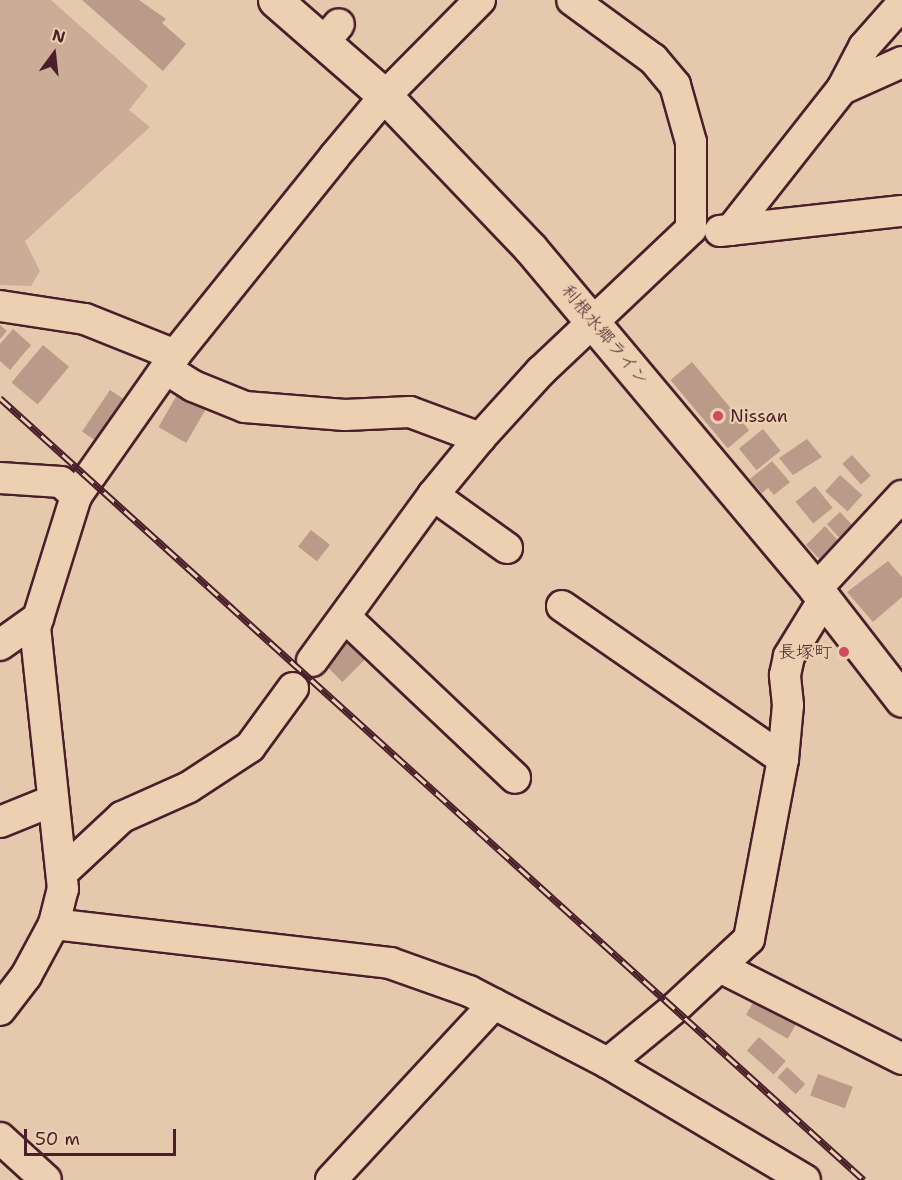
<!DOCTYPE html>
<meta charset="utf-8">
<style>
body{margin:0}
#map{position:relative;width:902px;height:1180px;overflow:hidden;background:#e5c9ad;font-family:"Shantell Sans","Klee One",sans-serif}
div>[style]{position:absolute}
.green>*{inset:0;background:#cbad97}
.building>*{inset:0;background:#ba9a88;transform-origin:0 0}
.roads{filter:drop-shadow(2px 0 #4a1f2b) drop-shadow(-2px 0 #4a1f2b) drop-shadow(0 2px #4a1f2b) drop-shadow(0 -2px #4a1f2b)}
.minor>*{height:30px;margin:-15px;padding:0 15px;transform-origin:15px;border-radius:15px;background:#ebd0b2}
.highway>*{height:33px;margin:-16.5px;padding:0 16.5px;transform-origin:16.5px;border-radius:16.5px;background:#ebd0b2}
.rail>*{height:7px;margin-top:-3.5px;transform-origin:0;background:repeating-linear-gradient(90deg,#ebd0b2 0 14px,#4a1f2b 0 28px);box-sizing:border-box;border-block:2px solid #4a1f2b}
.dots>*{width:16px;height:16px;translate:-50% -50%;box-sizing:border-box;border:3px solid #ebd0b2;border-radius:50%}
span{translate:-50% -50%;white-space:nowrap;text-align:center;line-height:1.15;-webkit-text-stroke:4.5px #ebd0b2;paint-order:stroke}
.street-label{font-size:18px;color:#4a1f2b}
.poi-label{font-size:18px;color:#4a1f2b}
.left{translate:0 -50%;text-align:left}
.right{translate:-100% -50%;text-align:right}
.north{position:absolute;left:24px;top:24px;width:60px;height:60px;-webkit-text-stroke:4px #ebd0b2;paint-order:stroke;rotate:15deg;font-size:16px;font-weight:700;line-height:24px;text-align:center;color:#4a1f2b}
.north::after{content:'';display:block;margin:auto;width:21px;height:27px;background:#4a1f2b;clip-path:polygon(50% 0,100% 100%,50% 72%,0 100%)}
.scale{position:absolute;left:24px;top:1129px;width:152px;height:27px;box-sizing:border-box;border:3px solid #4a1f2b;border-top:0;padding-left:8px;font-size:18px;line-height:21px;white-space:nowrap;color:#4a1f2b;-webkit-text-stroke:4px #ebd0b2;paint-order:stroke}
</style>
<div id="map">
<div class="green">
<i style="clip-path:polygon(0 0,51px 0,148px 86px,129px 110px,150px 127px,25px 241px,40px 271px,31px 286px,0 285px)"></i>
</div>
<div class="building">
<i style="clip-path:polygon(82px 0,139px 0,166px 19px,162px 23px,186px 44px,163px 71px)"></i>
<i style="clip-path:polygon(0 325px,7px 331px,0 339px)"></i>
<i style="clip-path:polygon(13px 329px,31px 345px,10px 370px,0 361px,0 344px)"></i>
<i style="left:43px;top:345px;width:34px;height:49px;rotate:40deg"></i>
<i style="left:692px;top:362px;width:89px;height:28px;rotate:50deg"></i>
<i style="left:181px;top:388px;width:32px;height:45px;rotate:30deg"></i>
<i style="left:110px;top:390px;width:23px;height:50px;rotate:34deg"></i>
<i style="left:763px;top:429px;width:28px;height:31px;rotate:51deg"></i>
<i style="clip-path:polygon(807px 439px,822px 457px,793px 475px,779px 458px)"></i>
<i style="left:852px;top:455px;width:28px;height:13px;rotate:48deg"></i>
<i style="clip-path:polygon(772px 461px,790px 482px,774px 495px,768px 488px,762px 493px,750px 479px)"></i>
<i style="left:840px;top:475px;width:30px;height:22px;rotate:42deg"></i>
<i style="left:815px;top:486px;width:28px;height:25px;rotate:51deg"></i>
<i style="left:840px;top:512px;width:34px;height:18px;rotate:47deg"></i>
<i style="clip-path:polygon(825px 526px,843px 546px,828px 568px,806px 545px)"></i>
<i style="left:311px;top:530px;width:24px;height:21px;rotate:38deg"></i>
<i style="clip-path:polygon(888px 561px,902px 577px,902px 597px,873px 622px,847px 592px)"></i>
<i style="left:353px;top:636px;width:25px;height:40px;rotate:45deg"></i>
<i style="left:758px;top:994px;width:48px;height:24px;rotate:30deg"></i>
<i style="left:759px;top:1037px;width:36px;height:18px;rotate:42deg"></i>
<i style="left:787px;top:1067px;width:25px;height:14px;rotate:43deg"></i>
<i style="left:818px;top:1074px;width:37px;height:23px;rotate:20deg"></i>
</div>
<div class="roads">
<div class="minor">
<i style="left:324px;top:42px;width:23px;rotate:-50deg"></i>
<i style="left:842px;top:89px;width:66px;rotate:-24.2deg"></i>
<i style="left:731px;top:230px;width:179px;rotate:-51.8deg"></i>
<i style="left:842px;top:89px;width:47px;rotate:-62.4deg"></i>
<i style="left:864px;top:47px;width:57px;rotate:-48.5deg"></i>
<i style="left:720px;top:231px;width:183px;rotate:-6.3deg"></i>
<i style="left:0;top:306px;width:86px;rotate:8.7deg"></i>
<i style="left:85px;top:319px;width:97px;rotate:21.8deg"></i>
<i style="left:166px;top:369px;width:32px;rotate:32deg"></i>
<i style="left:193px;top:386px;width:56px;rotate:22deg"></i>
<i style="left:245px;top:407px;width:100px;rotate:4.6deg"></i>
<i style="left:345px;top:415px;width:65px;rotate:-2.6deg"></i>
<i style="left:410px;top:412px;width:75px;rotate:20.4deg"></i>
<i style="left:0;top:478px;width:61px;rotate:3.8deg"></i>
<i style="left:61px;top:482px;width:21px;rotate:43deg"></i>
<i style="left:433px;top:495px;width:91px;rotate:35.6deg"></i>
<i style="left:816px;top:589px;width:127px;rotate:-47.2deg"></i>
<i style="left:562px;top:606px;width:269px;rotate:34.7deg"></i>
<i style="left:345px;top:617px;width:234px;rotate:43.4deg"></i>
<i style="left:0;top:645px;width:47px;rotate:-35.4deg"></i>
<i style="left:312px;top:661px;width:205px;rotate:-53.9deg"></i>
<i style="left:433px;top:495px;width:74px;rotate:-50.5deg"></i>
<i style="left:480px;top:438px;width:91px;rotate:-47.7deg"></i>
<i style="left:541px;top:371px;width:207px;rotate:-43.4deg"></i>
<i style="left:691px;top:229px;width:87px;rotate:-90deg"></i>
<i style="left:691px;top:142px;width:59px;rotate:-105.7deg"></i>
<i style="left:675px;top:85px;width:34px;rotate:-130deg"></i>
<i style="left:653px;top:59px;width:100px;rotate:-143.9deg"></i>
<i style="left:0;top:822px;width:56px;rotate:-22deg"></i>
<i style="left:63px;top:872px;width:81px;rotate:-43deg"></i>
<i style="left:122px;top:817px;width:73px;rotate:-24.1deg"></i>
<i style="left:189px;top:787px;width:73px;rotate:-33.3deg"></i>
<i style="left:250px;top:747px;width:73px;rotate:-53.9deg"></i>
<i style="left:54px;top:924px;width:338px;rotate:6.6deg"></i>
<i style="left:390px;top:963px;width:84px;rotate:19.5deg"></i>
<i style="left:469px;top:991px;width:157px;rotate:27.4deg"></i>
<i style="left:608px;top:1063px;width:229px;rotate:30.7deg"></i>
<i style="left:720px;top:967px;width:204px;rotate:26.8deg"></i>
<i style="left:0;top:1010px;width:43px;rotate:-52.6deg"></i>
<i style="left:26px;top:976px;width:59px;rotate:-61.7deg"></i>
<i style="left:54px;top:924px;width:36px;rotate:-76deg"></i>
<i style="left:63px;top:889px;width:262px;rotate:-96.1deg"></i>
<i style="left:35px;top:628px;width:138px;rotate:-72.7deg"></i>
<i style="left:76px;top:496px;width:172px;rotate:-54.9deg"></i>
<i style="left:175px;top:355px;width:254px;rotate:-51.2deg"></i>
<i style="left:334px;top:157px;width:80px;rotate:-50.1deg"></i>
<i style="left:385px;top:96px;width:135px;rotate:-45.3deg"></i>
<i style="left:608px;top:1063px;width:87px;rotate:-39.4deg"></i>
<i style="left:675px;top:1008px;width:101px;rotate:-43deg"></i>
<i style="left:749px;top:939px;width:183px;rotate:-79.3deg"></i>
<i style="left:783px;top:759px;width:54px;rotate:-84.7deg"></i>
<i style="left:788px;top:705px;width:30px;rotate:-96deg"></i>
<i style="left:785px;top:675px;width:19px;rotate:-78deg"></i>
<i style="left:789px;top:656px;width:67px;rotate:-58.4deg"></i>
<i style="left:0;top:1138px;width:62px;rotate:42.4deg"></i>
<i style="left:331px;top:1180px;width:240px;rotate:-47.2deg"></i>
</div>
<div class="highway">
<i style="left:275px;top:0;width:146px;rotate:41.1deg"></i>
<i style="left:385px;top:96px;width:211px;rotate:46.3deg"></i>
<i style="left:531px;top:249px;width:444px;rotate:50deg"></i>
<i style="left:816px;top:589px;width:140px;rotate:52.2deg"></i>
</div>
</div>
<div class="rail">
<i style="left:0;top:398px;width:1165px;rotate:42.15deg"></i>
</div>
<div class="dots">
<i style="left:718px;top:416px;background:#d1495b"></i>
<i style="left:844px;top:652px;background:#d1495b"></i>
</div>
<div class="street-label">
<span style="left:605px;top:335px;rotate:50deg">利根水郷ライン</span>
</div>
<div class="poi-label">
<span class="left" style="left:730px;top:416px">Nissan</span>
<span class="right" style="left:832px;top:652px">長塚町</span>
</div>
<div class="north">N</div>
<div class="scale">50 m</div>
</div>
